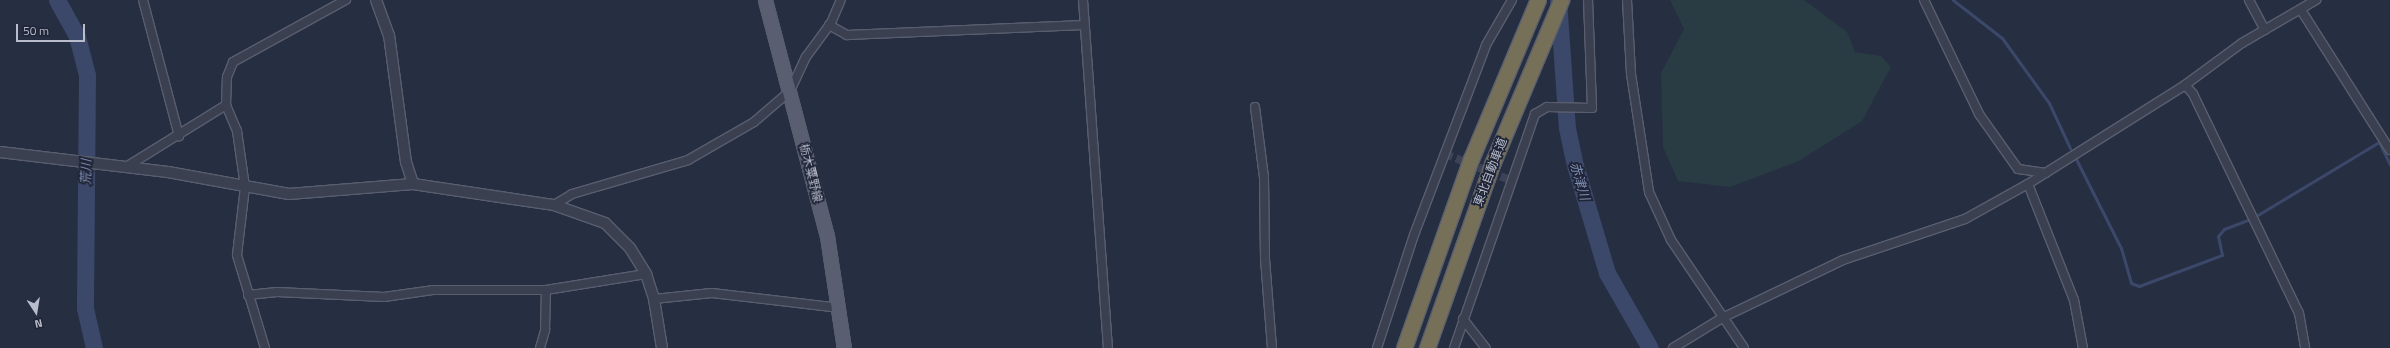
<!DOCTYPE html>
<meta charset="utf-8">
<style>
body{margin:0}
#map{position:relative;width:2390px;height:348px;overflow:hidden;background:#262e42;font-family:"Titillium Web","Noto Sans JP",sans-serif}
div>[style]{position:absolute}
.green>*{inset:0;background:#293b43}
.stream>*{height:3px;margin:-1.5px;padding:0 1.5px;transform-origin:1.5px;border-radius:1.5px;background:#3c486a}
.river>*{height:17px;margin:-8.5px;padding:0 8.5px;transform-origin:8.5px;border-radius:8.5px;background:#3c486a}
.minor-tunnel>*{height:8px;margin-top:-4px;transform-origin:0;background:repeating-linear-gradient(90deg,#3c4357 0 8px,transparent 0 12px)}
.roads{filter:drop-shadow(1px 0 #595e6f) drop-shadow(-1px 0 #595e6f) drop-shadow(0 1px #595e6f) drop-shadow(0 -1px #595e6f)}
.minor>*{height:8px;margin:-4px;padding:0 4px;transform-origin:4px;border-radius:4px;background:#3b4051}
.tertiary>*{height:10px;margin:-5px;padding:0 5px;transform-origin:5px;border-radius:5px;background:#3b4051}
.primary>*{height:13px;margin:-6.5px;padding:0 6.5px;transform-origin:6.5px;border-radius:6.5px;background:#595f71}
.motorway>*{height:15px;margin:-7.5px;padding:0 7.5px;transform-origin:7.5px;border-radius:7.5px;background:#777058}
span{translate:-50% -50%;white-space:nowrap;text-align:center;line-height:1.15;-webkit-text-stroke:3.5px #1f2537;paint-order:stroke}
.street-label{font-size:12px;color:#b8bccb}
.water-label{font-size:13px;color:#7f8db2;font-style:italic}
.north{position:absolute;left:16px;top:292px;width:40px;height:40px;-webkit-text-stroke:3px #1f2537;paint-order:stroke;rotate:168deg;font-size:11px;font-weight:700;line-height:16px;text-align:center;color:#b8bccb}
.north::after{content:'';display:block;margin:auto;width:14px;height:18px;background:#b8bccb;clip-path:polygon(50% 0,100% 100%,50% 72%,0 100%)}
.scale{position:absolute;left:16px;top:24px;width:69px;height:18px;box-sizing:border-box;border:2px solid #b8bccb;border-top:0;padding-left:5px;font-size:12px;line-height:14px;white-space:nowrap;color:#b8bccb;-webkit-text-stroke:3px #1f2537;paint-order:stroke}
</style>
<div id="map">
<div class="green">
<i style="clip-path:polygon(1670px 0,1804px 0,1847px 32px,1855px 52px,1881px 56px,1891px 67px,1862px 121px,1799px 161px,1730px 187px,1678px 181px,1663px 147px,1661px 73px,1684px 29px)"></i>
</div>
<div class="stream">
<i style="left:1953px;top:0;width:62px;rotate:37.8deg"></i>
<i style="left:2002px;top:38px;width:80px;rotate:54.1deg"></i>
<i style="left:2049px;top:103px;width:50px;rotate:65deg"></i>
<i style="left:2076px;top:159px;width:100px;rotate:63.2deg"></i>
<i style="left:2121px;top:248px;width:36px;rotate:74deg"></i>
<i style="left:2131px;top:283px;width:9px;rotate:21deg"></i>
<i style="left:2139px;top:286px;width:89px;rotate:-20.5deg"></i>
<i style="left:2222px;top:255px;width:19px;rotate:-102deg"></i>
<i style="left:2218px;top:236px;width:9px;rotate:-49deg"></i>
<i style="left:2224px;top:229px;width:25px;rotate:-21deg"></i>
<i style="left:2256px;top:216px;width:144px;rotate:-31deg"></i>
<i style="left:2379px;top:142px;width:25px;rotate:64deg"></i>
</div>
<div class="river">
<i style="left:57px;top:0;width:41px;rotate:60.9deg"></i>
<i style="left:77px;top:36px;width:40px;rotate:75.6deg"></i>
<i style="left:87px;top:75px;width:233px;rotate:90.5deg"></i>
<i style="left:85px;top:308px;width:41px;rotate:77.3deg"></i>
<i style="left:1558px;top:0;width:128px;rotate:86deg"></i>
<i style="left:1567px;top:128px;width:38px;rotate:78deg"></i>
<i style="left:1575px;top:165px;width:113px;rotate:73.5deg"></i>
<i style="left:1607px;top:273px;width:86px;rotate:60.2deg"></i>
</div>
<div class="minor-tunnel">
<i style="left:1445px;top:154px;width:70px;rotate:21.8deg"></i>
</div>
<div class="roads">
<div class="minor">
<i style="left:143px;top:0;width:141px;rotate:75.2deg"></i>
<i style="left:1083px;top:0;width:349px;rotate:85.9deg"></i>
<i style="left:1627px;top:0;width:74px;rotate:86.9deg"></i>
<i style="left:1631px;top:74px;width:119px;rotate:81.3deg"></i>
<i style="left:1649px;top:192px;width:53px;rotate:65.4deg"></i>
<i style="left:1671px;top:240px;width:130px;rotate:55.9deg"></i>
<i style="left:1924px;top:0;width:127px;rotate:64.2deg"></i>
<i style="left:1979px;top:114px;width:67px;rotate:54.7deg"></i>
<i style="left:2018px;top:169px;width:28px;rotate:8deg"></i>
<i style="left:2249px;top:0;width:34px;rotate:62deg"></i>
<i style="left:2301px;top:10px;width:166px;rotate:57.6deg"></i>
<i style="left:829px;top:25px;width:21px;rotate:29deg"></i>
<i style="left:847px;top:35px;width:237px;rotate:-2.4deg"></i>
<i style="left:2185px;top:85px;width:12px;rotate:48deg"></i>
<i style="left:2193px;top:94px;width:243px;rotate:64.2deg"></i>
<i style="left:2299px;top:313px;width:36px;rotate:80deg"></i>
<i style="left:1255px;top:107px;width:71px;rotate:82.7deg"></i>
<i style="left:1264px;top:177px;width:82px;rotate:89.3deg"></i>
<i style="left:1265px;top:259px;width:89px;rotate:85.5deg"></i>
<i style="left:126px;top:167px;width:118px;rotate:-31.8deg"></i>
<i style="left:2028px;top:184px;width:125px;rotate:68.4deg"></i>
<i style="left:2074px;top:300px;width:49px;rotate:79.4deg"></i>
<i style="left:554px;top:205px;width:21px;rotate:-31deg"></i>
<i style="left:572px;top:194px;width:121px;rotate:-16.3deg"></i>
<i style="left:688px;top:160px;width:76px;rotate:-29.9deg"></i>
<i style="left:754px;top:122px;width:48px;rotate:-40.7deg"></i>
<i style="left:790px;top:91px;width:38px;rotate:-65deg"></i>
<i style="left:806px;top:57px;width:42px;rotate:-53.7deg"></i>
<i style="left:831px;top:23px;width:25px;rotate:-67deg"></i>
<i style="left:248px;top:295px;width:29px;rotate:-6deg"></i>
<i style="left:277px;top:292px;width:107px;rotate:2.7deg"></i>
<i style="left:384px;top:297px;width:49px;rotate:-8.1deg"></i>
<i style="left:433px;top:290px;width:113px"></i>
<i style="left:546px;top:290px;width:101px;rotate:-9.1deg"></i>
<i style="left:654px;top:299px;width:58px;rotate:-5.9deg"></i>
<i style="left:712px;top:293px;width:129px;rotate:6.7deg"></i>
<i style="left:1463px;top:319px;width:37px;rotate:52deg"></i>
<i style="left:265px;top:348px;width:97px;rotate:-106.8deg"></i>
<i style="left:237px;top:255px;width:68px;rotate:-83.3deg"></i>
<i style="left:245px;top:187px;width:57px;rotate:-98.1deg"></i>
<i style="left:237px;top:131px;width:28px;rotate:-113deg"></i>
<i style="left:226px;top:105px;width:28px;rotate:-88deg"></i>
<i style="left:227px;top:77px;width:16px;rotate:-68deg"></i>
<i style="left:233px;top:62px;width:129px;rotate:-28.8deg"></i>
<i style="left:540px;top:348px;width:19px;rotate:-74deg"></i>
<i style="left:545px;top:330px;width:40px;rotate:-88.6deg"></i>
<i style="left:1377px;top:348px;width:119px;rotate:-71.9deg"></i>
<i style="left:1414px;top:235px;width:203px;rotate:-69.2deg"></i>
<i style="left:1486px;top:45px;width:52px;rotate:-60deg"></i>
<i style="left:1454px;top:348px;width:248px;rotate:-70.9deg"></i>
<i style="left:1535px;top:114px;width:14px;rotate:-30deg"></i>
<i style="left:1547px;top:107px;width:45px;rotate:1.3deg"></i>
<i style="left:1592px;top:108px;width:108px;rotate:-92.1deg"></i>
<i style="left:1673px;top:348px;width:57px;rotate:-31.5deg"></i>
<i style="left:1722px;top:318px;width:134px;rotate:-25.6deg"></i>
<i style="left:1843px;top:260px;width:129px;rotate:-18.6deg"></i>
<i style="left:1965px;top:219px;width:72px;rotate:-29.1deg"></i>
<i style="left:2028px;top:184px;width:186px;rotate:-32.2deg"></i>
<i style="left:2185px;top:85px;width:71px;rotate:-36.4deg"></i>
<i style="left:2242px;top:43px;width:86px;rotate:-30.2deg"></i>
</div>
<div class="tertiary">
<i style="left:376px;top:0;width:37px;rotate:70deg"></i>
<i style="left:389px;top:35px;width:128px;rotate:82.4deg"></i>
<i style="left:406px;top:162px;width:23px;rotate:72deg"></i>
<i style="left:0;top:152px;width:169px;rotate:6.8deg"></i>
<i style="left:168px;top:172px;width:123px;rotate:10.3deg"></i>
<i style="left:289px;top:194px;width:124px;rotate:-4.6deg"></i>
<i style="left:413px;top:184px;width:143px;rotate:8.5deg"></i>
<i style="left:554px;top:205px;width:54px;rotate:19.4deg"></i>
<i style="left:605px;top:223px;width:35px;rotate:45deg"></i>
<i style="left:630px;top:248px;width:31px;rotate:58deg"></i>
<i style="left:646px;top:274px;width:26px;rotate:72deg"></i>
<i style="left:654px;top:299px;width:50px;rotate:80.7deg"></i>
</div>
<div class="primary">
<i style="left:765px;top:0;width:244px;rotate:75.3deg"></i>
<i style="left:827px;top:236px;width:113px;rotate:81.4deg"></i>
</div>
<div class="motorway">
<i style="left:1404px;top:348px;width:201px;rotate:-70.5deg"></i>
<i style="left:1471px;top:159px;width:173px;rotate:-67.2deg"></i>
<i style="left:1427px;top:348px;width:197px;rotate:-70.5deg"></i>
<i style="left:1493px;top:162px;width:176px;rotate:-67.2deg"></i>
</div>
</div>
<div class="street-label">
<span style="left:1490px;top:172px;rotate:-69deg">東北自動車道</span>
<span style="left:811px;top:173px;rotate:76deg">栃木粟野線</span>
</div>
<div class="water-label">
<span style="left:86px;top:172px;rotate:-89deg">荒川</span>
<span style="left:1580px;top:181px;rotate:74deg">赤津川</span>
</div>
<div class="north">N</div>
<div class="scale">50 m</div>
</div>
